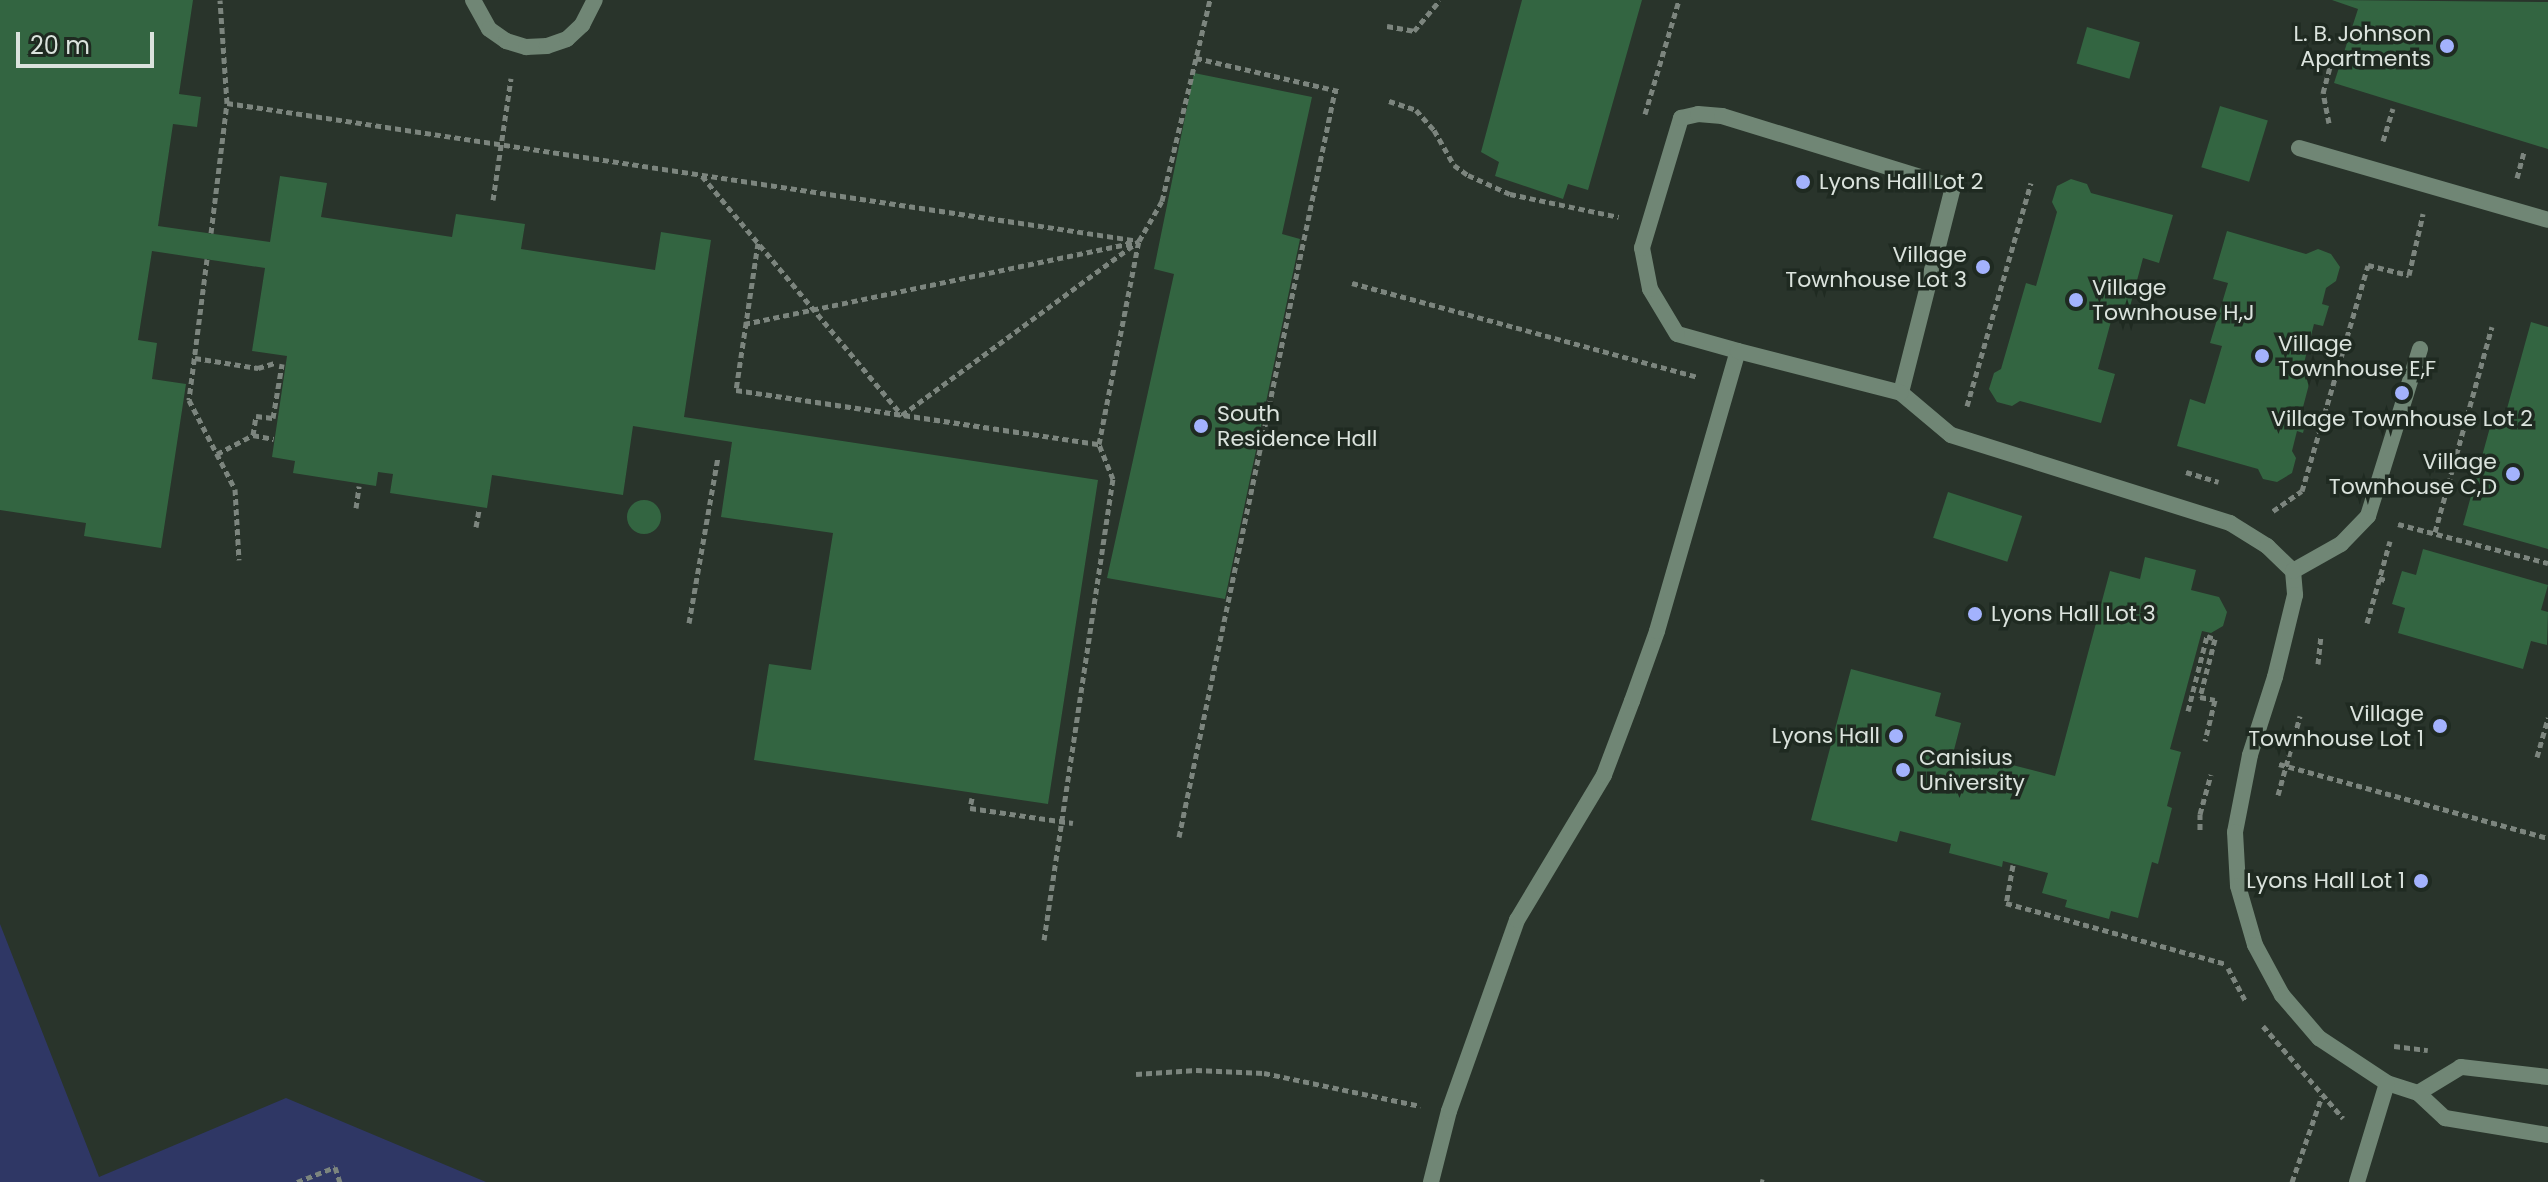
<!DOCTYPE html>
<style>
body{margin:0}
#map{position:relative;width:2548px;height:1182px;overflow:hidden;background:#29342b;font-family:Poppins,sans-serif}
div>[style]{position:absolute}
.green>*{inset:0;background:#2f3765}
.building>*{inset:0;background:#336541;transform-origin:0 0}
.round{border-radius:50%}
.path>*{height:5px;margin-top:-2.5px;transform-origin:0;background:repeating-linear-gradient(90deg,#7c857e 0 6px,transparent 0 10px)}
.service>*{height:16px;margin:-8px;padding:0 8px;transform-origin:8px;border-radius:8px;background:#708675}
.dots>*{width:22px;height:22px;translate:-50% -50%;box-sizing:border-box;border:4px solid #1f2a21;border-radius:50%}
span{translate:-50% -50%;white-space:nowrap;text-align:center;line-height:1.15;-webkit-text-stroke:7px #1f2a21;paint-order:stroke}
.poi-label{font-size:22px;color:#dbe3dd}
.right{translate:-100% -50%;text-align:right}
.left{translate:0 -50%;text-align:left}
.scale{position:absolute;left:16px;top:32px;width:138px;height:36px;box-sizing:border-box;border:4px solid #dbe3dd;border-top:0;padding-left:10px;font-size:24px;line-height:28px;white-space:nowrap;color:#dbe3dd;-webkit-text-stroke:6px #1f2a21;paint-order:stroke}
</style>
<div id="map">
<div class="green">
<i style="clip-path:polygon(0 924px,99px 1177px,286px 1098px,486px 1182px,0 1182px)"></i>
</div>
<div class="building">
<i style="clip-path:polygon(0 0,193px 0,179px 94px,201px 97px,197px 127px,173px 124px,158px 226px,270px 242px,280px 176px,327px 183px,321px 217px,452px 237px,456px 214px,525px 224px,521px 249px,655px 270px,661px 232px,711px 240px,684px 417px,1098px 480px,1048px 804px,754px 760px,769px 664px,811px 670px,833px 533px,721px 517px,732px 442px,633px 426px,623px 495px,492px 475px,487px 508px,390px 493px,393px 474px,378px 472px,376px 486px,293px 473px,295px 461px,272px 457px,287px 356px,252px 351px,265px 268px,152px 251px,138px 340px,157px 343px,152px 379px,186px 384px,161px 548px,84px 536px,86px 523px,0 510px)"></i>
<i style="clip-path:polygon(1522px 0,1642px 0,1588px 190px,1568px 184px,1563px 199px,1495px 176px,1499px 162px,1481px 152px)"></i>
<i style="clip-path:polygon(2332px 0,2548px 2px,2548px 149px,2334px 83px,2358px 9px)"></i>
<i style="left:2087px;top:27px;width:55px;height:38px;rotate:16deg"></i>
<i style="clip-path:polygon(1194px 73px,1312px 97px,1282px 234px,1300px 239px,1225px 599px,1107px 578px,1174px 274px,1154px 269px)"></i>
<i style="left:2220px;top:106px;width:50px;height:64px;rotate:17deg"></i>
<i style="clip-path:polygon(2071px 179px,2087px 184px,2091px 193px,2173px 215px,2159px 263px,2143px 258px,2127px 318px,2113px 314px,2098px 369px,2115px 374px,2101px 423px,2020px 401px,2012px 406px,1997px 402px,1989px 389px,1994px 373px,2001px 369px,2026px 283px,2036px 286px,2057px 212px,2052px 202px,2057px 186px)"></i>
<i style="clip-path:polygon(2227px 231px,2306px 254px,2318px 249px,2331px 254px,2340px 267px,2336px 281px,2326px 288px,2322px 304px,2329px 306px,2323px 326px,2314px 324px,2303px 367px,2313px 369px,2302px 411px,2308px 413px,2303px 433px,2297px 431px,2292px 451px,2296px 458px,2292px 473px,2277px 482px,2263px 479px,2258px 469px,2177px 446px,2190px 399px,2205px 404px,2222px 346px,2210px 343px,2228px 283px,2213px 279px)"></i>
<i style="clip-path:polygon(2531px 322px,2548px 327px,2548px 549px,2463px 525px,2492px 420px,2503px 423px)"></i>
<i style="left:1948px;top:492px;width:78px;height:48px;rotate:18deg"></i>
<i class="round" style="left:627px;top:500px;width:34px;height:34px"></i>
<i style="clip-path:polygon(2423px 549px,2548px 585px,2541px 610px,2548px 612px,2547px 645px,2531px 641px,2523px 669px,2398px 633px,2405px 608px,2392px 604px,2402px 571px,2416px 575px)"></i>
<i style="clip-path:polygon(2145px 557px,2196px 570px,2191px 590px,2219px 597px,2227px 612px,2223px 626px,2211px 633px,2202px 631px,2170px 749px,2181px 752px,2167px 806px,2172px 808px,2158px 864px,2152px 862px,2138px 918px,2111px 911px,2109px 919px,2065px 907px,2067px 900px,2042px 893px,2048px 873px,2003px 861px,2002px 867px,1949px 853px,1951px 844px,1900px 831px,1897px 842px,1811px 820px,1851px 669px,1941px 693px,1935px 716px,1961px 723px,1954px 750px,2055px 776px,2110px 571px,2140px 579px)"></i>
</div>
<div class="path">
<i style="left:1387px;top:26px;width:27px;rotate:10deg"></i>
<i style="left:1414px;top:31px;width:40px;rotate:-50deg"></i>
<i style="left:1196px;top:58px;width:147px;rotate:13deg"></i>
<i style="left:1389px;top:101px;width:28px;rotate:18deg"></i>
<i style="left:1416px;top:110px;width:27px;rotate:48deg"></i>
<i style="left:1434px;top:130px;width:40px;rotate:60.3deg"></i>
<i style="left:1454px;top:165px;width:17px;rotate:36deg"></i>
<i style="left:1468px;top:175px;width:46px;rotate:24.3deg"></i>
<i style="left:1510px;top:194px;width:111px;rotate:11.9deg"></i>
<i style="left:227px;top:103px;width:922px;rotate:8.6deg"></i>
<i style="left:1645px;top:114px;width:119px;rotate:-73.4deg"></i>
<i style="left:2329px;top:123px;width:31px;rotate:-101deg"></i>
<i style="left:2323px;top:93px;width:39px;rotate:-75deg"></i>
<i style="left:2383px;top:141px;width:34px;rotate:-73deg"></i>
<i style="left:702px;top:176px;width:312px;rotate:50.1deg"></i>
<i style="left:902px;top:415px;width:294px;rotate:-36.3deg"></i>
<i style="left:2517px;top:178px;width:27px;rotate:-75deg"></i>
<i style="left:493px;top:200px;width:123px;rotate:-81.6deg"></i>
<i style="left:211px;top:233px;width:131px;rotate:-83deg"></i>
<i style="left:227px;top:103px;width:103px;rotate:-93.9deg"></i>
<i style="left:758px;top:243px;width:149px;rotate:98.5deg"></i>
<i style="left:736px;top:390px;width:367px;rotate:8.5deg"></i>
<i style="left:1099px;top:444px;width:207px;rotate:-78.9deg"></i>
<i style="left:1139px;top:241px;width:46px;rotate:-60.1deg"></i>
<i style="left:1162px;top:201px;width:207px;rotate:-76.6deg"></i>
<i style="left:207px;top:259px;width:142px;rotate:97.3deg"></i>
<i style="left:189px;top:400px;width:100px;rotate:62.7deg"></i>
<i style="left:235px;top:489px;width:71px;rotate:86.8deg"></i>
<i style="left:1352px;top:283px;width:358px;rotate:15.2deg"></i>
<i style="left:744px;top:324px;width:400px;rotate:-11.8deg"></i>
<i style="left:195px;top:358px;width:64px;rotate:9deg"></i>
<i style="left:258px;top:368px;width:17px;rotate:-17deg"></i>
<i style="left:1967px;top:406px;width:232px;rotate:-74deg"></i>
<i style="left:253px;top:435px;width:21px;rotate:11deg"></i>
<i style="left:217px;top:454px;width:41px;rotate:-27.8deg"></i>
<i style="left:253px;top:435px;width:19px;rotate:-81deg"></i>
<i style="left:256px;top:416px;width:17px;rotate:7deg"></i>
<i style="left:273px;top:418px;width:55px;rotate:-80.5deg"></i>
<i style="left:2186px;top:472px;width:34px;rotate:17deg"></i>
<i style="left:356px;top:508px;width:22px;rotate:-82deg"></i>
<i style="left:2273px;top:511px;width:35px;rotate:-35deg"></i>
<i style="left:2302px;top:491px;width:235px;rotate:-73.7deg"></i>
<i style="left:2368px;top:265px;width:42px;rotate:13.7deg"></i>
<i style="left:2409px;top:275px;width:63px;rotate:-77.1deg"></i>
<i style="left:2398px;top:524px;width:155px;rotate:14.6deg"></i>
<i style="left:476px;top:527px;width:17px;rotate:-80deg"></i>
<i style="left:2435px;top:532px;width:213px;rotate:-74.5deg"></i>
<i style="left:2379px;top:578px;width:9px;rotate:18deg"></i>
<i style="left:689px;top:623px;width:169px;rotate:-80.1deg"></i>
<i style="left:2367px;top:623px;width:85px;rotate:-74.3deg"></i>
<i style="left:2318px;top:664px;width:27px;rotate:-84deg"></i>
<i style="left:2188px;top:711px;width:77px;rotate:-75.8deg"></i>
<i style="left:2207px;top:636px;width:9px;rotate:21deg"></i>
<i style="left:2215px;top:639px;width:60px;rotate:104.5deg"></i>
<i style="left:2200px;top:697px;width:15px;rotate:11deg"></i>
<i style="left:2215px;top:700px;width:42px;rotate:103.7deg"></i>
<i style="left:2537px;top:757px;width:41px;rotate:-74.2deg"></i>
<i style="left:2279px;top:764px;width:279px;rotate:15.4deg"></i>
<i style="left:2278px;top:795px;width:82px;rotate:-74.4deg"></i>
<i style="left:972px;top:798px;width:10px;rotate:101deg"></i>
<i style="left:970px;top:808px;width:104px;rotate:8.3deg"></i>
<i style="left:2200px;top:830px;width:16px;rotate:-90deg"></i>
<i style="left:2200px;top:814px;width:41px;rotate:-74.6deg"></i>
<i style="left:1179px;top:837px;width:762px;rotate:-78.19deg"></i>
<i style="left:2013px;top:865px;width:39px;rotate:100deg"></i>
<i style="left:2006px;top:903px;width:228px;rotate:15.5deg"></i>
<i style="left:1044px;top:940px;width:466px;rotate:-81.5deg"></i>
<i style="left:1113px;top:479px;width:38px;rotate:-112deg"></i>
<i style="left:2228px;top:968px;width:38px;rotate:62deg"></i>
<i style="left:2263px;top:1026px;width:122px;rotate:49deg"></i>
<i style="left:2394px;top:1046px;width:34px;rotate:7deg"></i>
<i style="left:1136px;top:1074px;width:60px;rotate:-3.8deg"></i>
<i style="left:1196px;top:1070px;width:68px;rotate:2.5deg"></i>
<i style="left:1264px;top:1073px;width:160px;rotate:11.9deg"></i>
<i style="left:1760px;top:1181px;width:4px;rotate:14deg"></i>
<i style="left:297px;top:1182px;width:41px;rotate:-21.5deg"></i>
<i style="left:335px;top:1167px;width:16px;rotate:72deg"></i>
<i style="left:2292px;top:1182px;width:91px;rotate:-70.8deg"></i>
</div>
<div class="service">
<i style="left:473px;top:0;width:33px;rotate:61deg"></i>
<i style="left:489px;top:29px;width:21px;rotate:35deg"></i>
<i style="left:506px;top:41px;width:21px;rotate:17deg"></i>
<i style="left:526px;top:47px;width:21px;rotate:-3deg"></i>
<i style="left:547px;top:46px;width:21px;rotate:-19deg"></i>
<i style="left:567px;top:39px;width:21px;rotate:-43deg"></i>
<i style="left:582px;top:25px;width:28px;rotate:-63deg"></i>
<i style="left:2299px;top:148px;width:259px;rotate:16.1deg"></i>
<i style="left:1738px;top:351px;width:63px;rotate:-164.4deg"></i>
<i style="left:1677px;top:334px;width:52px;rotate:-121deg"></i>
<i style="left:1650px;top:289px;width:42px;rotate:-101deg"></i>
<i style="left:1642px;top:248px;width:136px;rotate:-73.3deg"></i>
<i style="left:1681px;top:118px;width:17px;rotate:-13deg"></i>
<i style="left:1698px;top:114px;width:24px;rotate:5deg"></i>
<i style="left:1722px;top:116px;width:242px;rotate:17.1deg"></i>
<i style="left:1953px;top:187px;width:212px;rotate:104.2deg"></i>
<i style="left:1901px;top:393px;width:65px;rotate:40deg"></i>
<i style="left:1951px;top:435px;width:293px;rotate:17.5deg"></i>
<i style="left:2230px;top:523px;width:44px;rotate:31.9deg"></i>
<i style="left:2267px;top:546px;width:36px;rotate:44deg"></i>
<i style="left:2293px;top:571px;width:24px;rotate:85deg"></i>
<i style="left:2295px;top:595px;width:84px;rotate:103.7deg"></i>
<i style="left:2275px;top:677px;width:82px;rotate:107.8deg"></i>
<i style="left:2250px;top:755px;width:78px;rotate:101deg"></i>
<i style="left:2235px;top:832px;width:54px;rotate:86.8deg"></i>
<i style="left:2238px;top:886px;width:61px;rotate:73.9deg"></i>
<i style="left:2255px;top:945px;width:57px;rotate:61.6deg"></i>
<i style="left:2282px;top:995px;width:57px;rotate:49.3deg"></i>
<i style="left:2319px;top:1038px;width:82px;rotate:33.5deg"></i>
<i style="left:2387px;top:1083px;width:33px;rotate:18deg"></i>
<i style="left:2293px;top:571px;width:55px;rotate:-29.4deg"></i>
<i style="left:2341px;top:544px;width:39px;rotate:-46deg"></i>
<i style="left:2368px;top:516px;width:175px;rotate:-72.7deg"></i>
<i style="left:2548px;top:1077px;width:88px;rotate:-173.4deg"></i>
<i style="left:2461px;top:1067px;width:50px;rotate:148.8deg"></i>
<i style="left:2418px;top:1093px;width:37px;rotate:43deg"></i>
<i style="left:2445px;top:1118px;width:104px;rotate:9.4deg"></i>
<i style="left:1431px;top:1182px;width:73px;rotate:-75.8deg"></i>
<i style="left:1449px;top:1111px;width:203px;rotate:-70.4deg"></i>
<i style="left:1517px;top:920px;width:169px;rotate:-59deg"></i>
<i style="left:1604px;top:775px;width:79px;rotate:-69.3deg"></i>
<i style="left:1632px;top:701px;width:74px;rotate:-70.3deg"></i>
<i style="left:1657px;top:631px;width:291px;rotate:-73.9deg"></i>
<i style="left:1738px;top:351px;width:168px;rotate:14.4deg"></i>
<i style="left:2357px;top:1182px;width:103px;rotate:-73.1deg"></i>
</div>
<div class="dots">
<i style="left:2447px;top:46px;background:#a3b2fd"></i>
<i style="left:1803px;top:182px;background:#a3b2fd"></i>
<i style="left:1983px;top:267px;background:#a3b2fd"></i>
<i style="left:2076px;top:300px;background:#a3b2fd"></i>
<i style="left:2262px;top:356px;background:#a3b2fd"></i>
<i style="left:2402px;top:393px;background:#a3b2fd"></i>
<i style="left:1201px;top:426px;background:#a3b2fd"></i>
<i style="left:2513px;top:474px;background:#a3b2fd"></i>
<i style="left:1975px;top:614px;background:#a3b2fd"></i>
<i style="left:2440px;top:726px;background:#a3b2fd"></i>
<i style="left:1896px;top:736px;background:#a3b2fd"></i>
<i style="left:1903px;top:770px;background:#a3b2fd"></i>
<i style="left:2421px;top:881px;background:#a3b2fd"></i>
</div>
<div class="poi-label">
<span class="right" style="left:2431px;top:46px">L. B. Johnson<br>Apartments</span>
<span class="left" style="left:1819px;top:182px">Lyons Hall Lot 2</span>
<span class="right" style="left:1967px;top:267px">Village<br>Townhouse Lot 3</span>
<span class="left" style="left:2092px;top:300px">Village<br>Townhouse H,J</span>
<span class="left" style="left:2278px;top:356px">Village<br>Townhouse E,F</span>
<span class="left" style="left:1217px;top:426px">South<br>Residence Hall</span>
<span style="left:2402px;top:419px">Village Townhouse Lot 2</span>
<span class="right" style="left:2497px;top:474px">Village<br>Townhouse C,D</span>
<span class="left" style="left:1991px;top:614px">Lyons Hall Lot 3</span>
<span class="right" style="left:2424px;top:726px">Village<br>Townhouse Lot 1</span>
<span class="right" style="left:1880px;top:736px">Lyons Hall</span>
<span class="left" style="left:1919px;top:770px">Canisius<br>University</span>
<span class="right" style="left:2405px;top:881px">Lyons Hall Lot 1</span>
</div>
<div class="scale">20 m</div>
</div>
